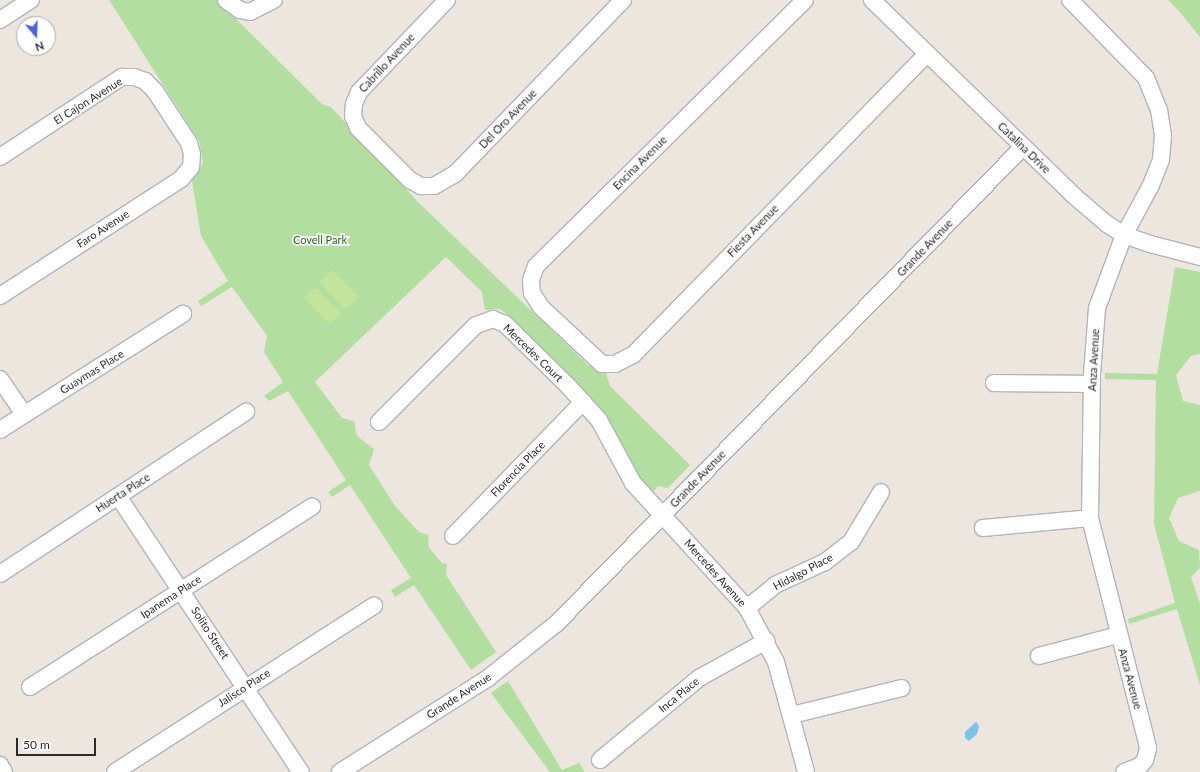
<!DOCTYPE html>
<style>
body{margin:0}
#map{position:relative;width:1200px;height:772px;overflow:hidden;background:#ece6de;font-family:Lato,sans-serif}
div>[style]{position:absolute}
.green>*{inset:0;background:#b2de9f}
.pitch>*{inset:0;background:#c2e59b;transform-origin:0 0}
.water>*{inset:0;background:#79c4e6}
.roads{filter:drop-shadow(1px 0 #b1b4bd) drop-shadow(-1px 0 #b1b4bd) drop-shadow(0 1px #b1b4bd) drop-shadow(0 -1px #b1b4bd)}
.minor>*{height:16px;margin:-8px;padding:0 8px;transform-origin:8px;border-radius:8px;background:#fff}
span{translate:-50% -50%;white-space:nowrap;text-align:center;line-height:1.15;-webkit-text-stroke:3.5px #fff;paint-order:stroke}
.street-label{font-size:11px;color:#2b2b2b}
.park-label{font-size:11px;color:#2b6320}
.north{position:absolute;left:16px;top:16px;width:40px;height:40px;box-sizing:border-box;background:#fff;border:1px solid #aaa;border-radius:50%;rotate:161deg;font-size:11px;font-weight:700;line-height:16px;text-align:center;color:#2b2b2b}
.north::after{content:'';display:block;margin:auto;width:14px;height:18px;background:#4a61ed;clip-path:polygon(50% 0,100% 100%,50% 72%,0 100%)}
.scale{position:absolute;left:16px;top:738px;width:80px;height:18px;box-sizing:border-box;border:2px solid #2b2b2b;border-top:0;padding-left:5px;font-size:12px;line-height:14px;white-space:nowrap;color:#2b2b2b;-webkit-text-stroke:3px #fff;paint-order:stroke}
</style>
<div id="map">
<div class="green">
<i style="clip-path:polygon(109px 0,217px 0,322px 104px,331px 107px,419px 203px,588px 365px,606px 373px,610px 386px,690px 465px,668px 488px,658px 486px,654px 491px,648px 489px,509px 316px,500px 309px,485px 310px,482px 292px,446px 257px,315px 382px,342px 418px,354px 421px,357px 436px,374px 449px,369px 465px,395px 506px,419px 532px,428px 535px,429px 548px,442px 563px,447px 564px,446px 575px,496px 652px,471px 670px,414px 585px,395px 597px,391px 590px,411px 578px,350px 485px,332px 497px,328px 492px,346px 480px,288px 391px,269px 401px,264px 396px,283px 382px,264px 352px,267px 336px,232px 287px,201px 306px,198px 301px,228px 281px,201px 236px,192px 181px,203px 163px,199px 141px)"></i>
<i style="clip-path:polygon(1168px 0,1200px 0,1200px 37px,1179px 11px)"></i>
<i style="clip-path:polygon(1175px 267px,1200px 272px,1200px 354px,1191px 356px,1176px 375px,1183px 401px,1200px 405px,1200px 491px,1178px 498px,1169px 518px,1179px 541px,1199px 550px,1200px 568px,1191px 577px,1200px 604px,1200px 685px,1177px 609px,1129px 624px,1128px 619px,1175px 603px,1154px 524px,1156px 380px,1105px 379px,1105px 373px,1157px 374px)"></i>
<i style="clip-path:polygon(508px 681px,562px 770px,579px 763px,585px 772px,550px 772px,491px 693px)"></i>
</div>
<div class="pitch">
<i style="left:332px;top:270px;width:38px;height:18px;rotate:45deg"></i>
<i style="left:315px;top:287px;width:37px;height:16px;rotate:44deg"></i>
</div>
<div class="water">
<i style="clip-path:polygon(976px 722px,979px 726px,977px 734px,969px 741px,965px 738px,965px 732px)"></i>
</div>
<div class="roads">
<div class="minor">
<i style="left:226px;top:0;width:17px;rotate:36deg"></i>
<i style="left:240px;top:10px;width:10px;rotate:11deg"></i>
<i style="left:250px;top:12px;width:27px;rotate:-27deg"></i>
<i style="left:447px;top:0;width:127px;rotate:133.7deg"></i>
<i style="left:359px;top:92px;width:13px;rotate:113deg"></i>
<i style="left:354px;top:104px;width:12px;rotate:95deg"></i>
<i style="left:353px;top:116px;width:13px;rotate:67deg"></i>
<i style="left:358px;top:128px;width:74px;rotate:45deg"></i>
<i style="left:410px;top:180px;width:13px;rotate:29deg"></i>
<i style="left:421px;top:186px;width:13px"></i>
<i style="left:434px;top:186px;width:24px;rotate:-30deg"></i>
<i style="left:455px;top:174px;width:242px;rotate:-46deg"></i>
<i style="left:805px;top:0;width:378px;rotate:135.3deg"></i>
<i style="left:536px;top:266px;width:15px;rotate:110deg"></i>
<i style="left:531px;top:280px;width:13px;rotate:86deg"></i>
<i style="left:532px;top:293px;width:17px;rotate:57deg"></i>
<i style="left:541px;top:307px;width:83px;rotate:43.1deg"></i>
<i style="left:602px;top:364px;width:13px"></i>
<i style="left:615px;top:364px;width:20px;rotate:-27deg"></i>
<i style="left:633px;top:355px;width:421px;rotate:-45.7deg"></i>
<i style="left:872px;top:0;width:280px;rotate:44.1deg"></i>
<i style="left:1073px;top:195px;width:45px;rotate:40.5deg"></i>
<i style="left:1107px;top:224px;width:20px;rotate:33deg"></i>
<i style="left:1124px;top:235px;width:28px;rotate:19deg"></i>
<i style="left:1150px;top:244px;width:52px;rotate:14.6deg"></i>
<i style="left:1070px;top:0;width:109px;rotate:45.7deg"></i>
<i style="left:1146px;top:78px;width:35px;rotate:68deg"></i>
<i style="left:1159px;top:110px;width:26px;rotate:81deg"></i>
<i style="left:1163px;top:136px;width:24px;rotate:95deg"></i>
<i style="left:1161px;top:160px;width:29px;rotate:112deg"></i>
<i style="left:1150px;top:187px;width:55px;rotate:118.4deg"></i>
<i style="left:1124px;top:235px;width:78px;rotate:110.3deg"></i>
<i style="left:1097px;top:308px;width:67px;rotate:94.3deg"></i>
<i style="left:1092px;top:375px;width:143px;rotate:90.8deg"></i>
<i style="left:1090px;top:518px;width:237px;rotate:75.8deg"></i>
<i style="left:1148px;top:748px;width:12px;rotate:104deg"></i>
<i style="left:1145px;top:760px;width:8px;rotate:130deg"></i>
<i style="left:1140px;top:766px;width:17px;rotate:159deg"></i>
<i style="left:0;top:20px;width:37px;rotate:-33deg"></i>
<i style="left:0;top:157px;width:146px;rotate:-33.3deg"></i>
<i style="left:122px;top:77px;width:12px"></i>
<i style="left:134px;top:77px;width:12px;rotate:20deg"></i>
<i style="left:145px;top:81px;width:14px;rotate:45deg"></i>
<i style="left:155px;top:91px;width:62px;rotate:56.8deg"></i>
<i style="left:189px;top:143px;width:11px;rotate:75deg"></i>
<i style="left:192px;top:154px;width:13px;rotate:94deg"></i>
<i style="left:191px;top:167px;width:16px;rotate:130deg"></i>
<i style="left:181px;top:179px;width:216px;rotate:147.1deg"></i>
<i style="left:0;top:379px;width:42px;rotate:55.6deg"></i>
<i style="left:994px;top:383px;width:98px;rotate:0.6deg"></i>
<i style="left:379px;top:422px;width:137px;rotate:-45deg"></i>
<i style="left:476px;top:325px;width:18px;rotate:-19deg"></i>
<i style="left:493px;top:319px;width:13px;rotate:23deg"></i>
<i style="left:505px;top:324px;width:90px;rotate:44.5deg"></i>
<i style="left:569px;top:387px;width:45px;rotate:47.7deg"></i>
<i style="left:599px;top:420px;width:72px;rotate:61.6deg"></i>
<i style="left:633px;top:483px;width:169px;rotate:47.6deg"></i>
<i style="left:747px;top:608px;width:61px;rotate:61.8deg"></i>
<i style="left:776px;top:662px;width:114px;rotate:74.7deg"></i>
<i style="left:0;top:430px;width:217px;rotate:-32.4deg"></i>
<i style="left:118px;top:496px;width:331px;rotate:56.5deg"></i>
<i style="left:983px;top:528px;width:107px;rotate:-5.3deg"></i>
<i style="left:453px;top:536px;width:187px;rotate:-45.9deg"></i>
<i style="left:0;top:574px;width:295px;rotate:-33.4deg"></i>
<i style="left:747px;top:608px;width:36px;rotate:-39deg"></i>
<i style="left:775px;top:585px;width:55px;rotate:-24.7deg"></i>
<i style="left:825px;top:562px;width:33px;rotate:-38deg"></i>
<i style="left:851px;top:542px;width:58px;rotate:-59deg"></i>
<i style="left:1039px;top:656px;width:82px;rotate:-14.9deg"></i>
<i style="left:30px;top:687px;width:335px;rotate:-32.6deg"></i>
<i style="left:792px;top:715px;width:113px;rotate:-13.8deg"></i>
<i style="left:600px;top:760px;width:129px;rotate:-39.6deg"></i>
<i style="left:699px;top:678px;width:77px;rotate:-28.9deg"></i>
<i style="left:0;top:765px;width:8px;rotate:60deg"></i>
<i style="left:115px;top:772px;width:308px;rotate:-32.7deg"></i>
<i style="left:340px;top:772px;width:175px;rotate:-32.4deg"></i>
<i style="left:488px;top:678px;width:87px;rotate:-38.5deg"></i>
<i style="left:556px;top:624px;width:668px;rotate:-45.61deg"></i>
</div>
</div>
<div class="street-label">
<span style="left:387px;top:63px;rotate:-47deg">Cabrillo Avenue</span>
<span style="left:88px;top:101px;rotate:-32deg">El Cajon Avenue</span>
<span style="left:508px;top:119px;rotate:-46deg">Del Oro Avenue</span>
<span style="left:1024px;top:148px;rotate:44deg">Catalina Drive</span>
<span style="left:640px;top:163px;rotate:-45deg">Encina Avenue</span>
<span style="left:103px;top:229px;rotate:-33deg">Faro Avenue</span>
<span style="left:753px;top:231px;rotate:-46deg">Fiesta Avenue</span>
<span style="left:925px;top:248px;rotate:-46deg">Grande Avenue</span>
<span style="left:533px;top:353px;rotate:44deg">Mercedes Court</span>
<span style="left:1094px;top:360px;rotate:-87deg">Anza Avenue</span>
<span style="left:92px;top:372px;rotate:-32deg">Guaymas Place</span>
<span style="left:518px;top:469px;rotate:-46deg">Florencia Place</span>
<span style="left:698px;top:479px;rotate:-46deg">Grande Avenue</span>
<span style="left:123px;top:493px;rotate:-33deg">Huerta Place</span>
<span style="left:803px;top:572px;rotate:-28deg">Hidalgo Place</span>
<span style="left:715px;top:573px;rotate:48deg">Mercedes Avenue</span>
<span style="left:171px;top:597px;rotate:-33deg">Ipanema Place</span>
<span style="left:210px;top:633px;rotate:57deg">Solito Street</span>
<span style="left:1130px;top:679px;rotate:75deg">Anza Avenue</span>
<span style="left:244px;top:688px;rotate:-33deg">Jalisco Place</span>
<span style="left:679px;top:695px;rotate:-39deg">Inca Place</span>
<span style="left:459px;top:696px;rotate:-33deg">Grande Avenue</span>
</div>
<div class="park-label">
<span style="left:320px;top:240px">Covell Park</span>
</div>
<div class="north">N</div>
<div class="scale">50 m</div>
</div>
